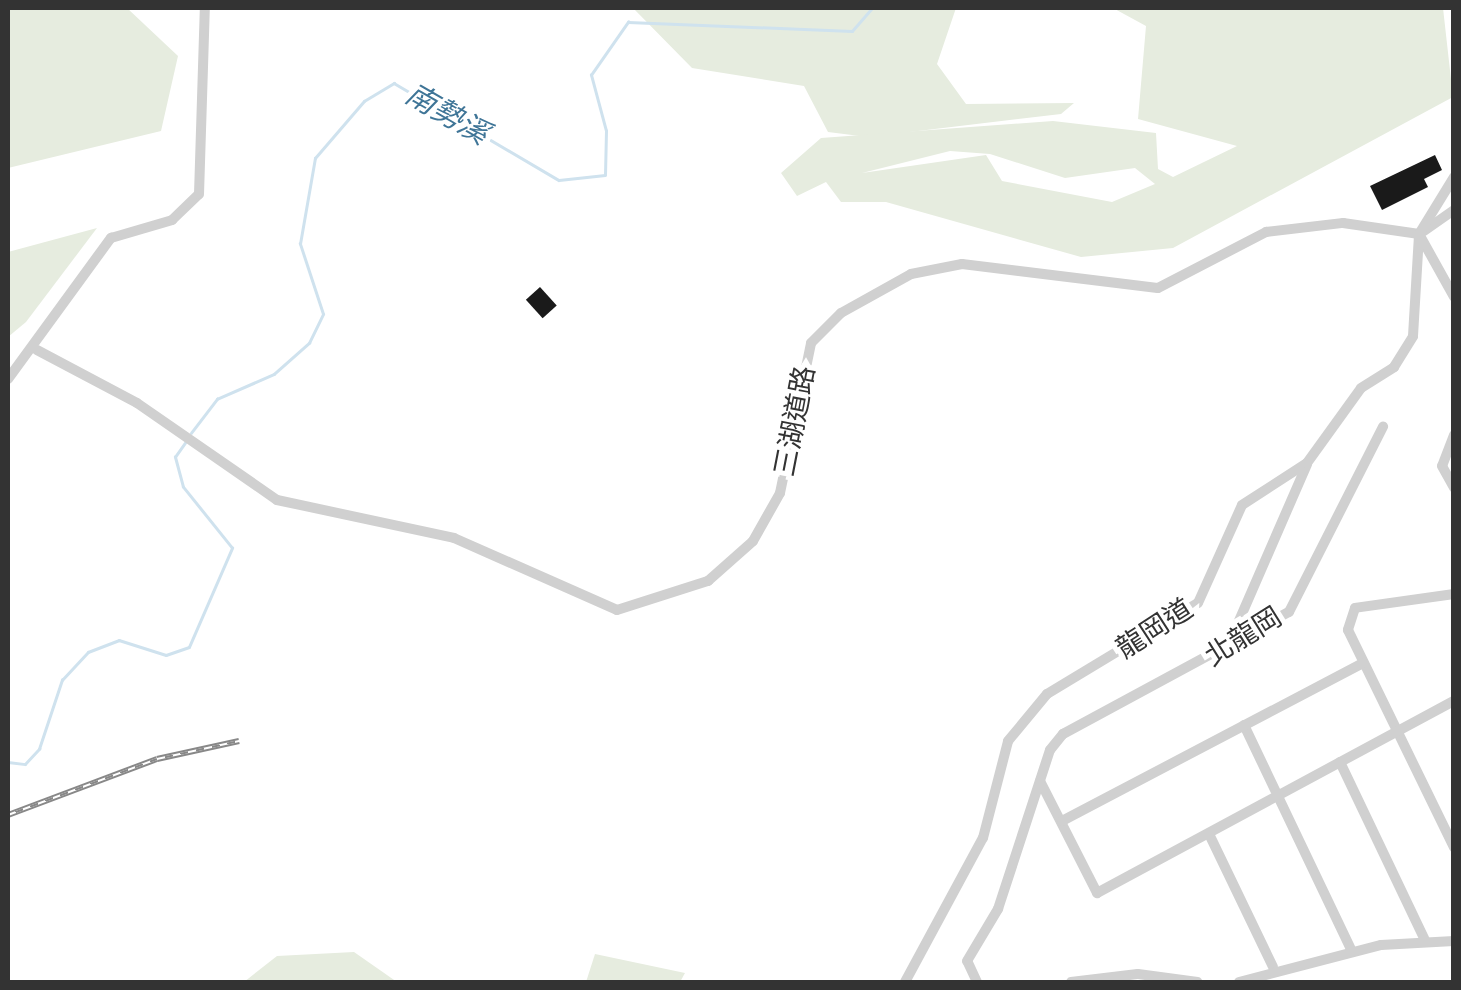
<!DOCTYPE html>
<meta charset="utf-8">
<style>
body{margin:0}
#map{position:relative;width:1461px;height:990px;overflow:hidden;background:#fff;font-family:Montserrat,"Noto Sans TC",sans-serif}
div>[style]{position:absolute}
.green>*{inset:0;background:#e6ecdf}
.stream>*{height:2.5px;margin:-1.25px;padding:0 1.25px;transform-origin:1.25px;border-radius:1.25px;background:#cfe2ee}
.building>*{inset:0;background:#1a1a1a;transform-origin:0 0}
.minor>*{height:10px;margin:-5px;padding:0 5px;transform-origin:5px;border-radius:5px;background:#d0d0d0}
.rail>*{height:6px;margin-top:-3px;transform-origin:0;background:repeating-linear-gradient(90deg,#fff 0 8px,#888 0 16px);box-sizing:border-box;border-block:2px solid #888}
span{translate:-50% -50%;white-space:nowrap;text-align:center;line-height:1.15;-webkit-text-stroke:10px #fff;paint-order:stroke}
.street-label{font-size:28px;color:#333}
.water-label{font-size:30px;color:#3f7597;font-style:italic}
.frame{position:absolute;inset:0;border:10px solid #333;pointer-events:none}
</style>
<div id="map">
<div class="green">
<i style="clip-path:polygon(8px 8px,127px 8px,178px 56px,161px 131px,8px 168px)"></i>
<i style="clip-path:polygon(633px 8px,956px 8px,937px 64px,966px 104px,1074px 103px,1061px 114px,868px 137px,828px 132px,804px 86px,692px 68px)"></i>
<i style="clip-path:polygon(evenodd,1113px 8px,1443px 8px,1453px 97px,1173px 248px,1081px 257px,886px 202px,841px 202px,826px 182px,797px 196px,781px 173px,821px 138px,1053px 121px,1156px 133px,1158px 169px,1173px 177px,1237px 146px,1138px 119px,1146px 26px,1113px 8px,950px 151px,990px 154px,1065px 178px,1135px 168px,1155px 184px,1112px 202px,1002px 181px,986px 155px,862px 173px,950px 151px)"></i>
<i style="clip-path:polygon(97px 228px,26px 322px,8px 337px,8px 252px)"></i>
<i style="clip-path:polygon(354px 952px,397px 982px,244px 982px,277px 956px)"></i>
<i style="clip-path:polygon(595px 954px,685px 973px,680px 982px,586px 982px)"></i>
</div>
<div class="stream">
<i style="left:191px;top:433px;width:43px;rotate:-52.6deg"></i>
<i style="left:217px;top:399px;width:62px;rotate:-23.7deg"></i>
<i style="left:274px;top:374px;width:47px;rotate:-41.5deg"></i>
<i style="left:309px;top:343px;width:32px;rotate:-64deg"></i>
<i style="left:323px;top:314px;width:74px;rotate:-108.2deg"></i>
<i style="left:300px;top:244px;width:87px;rotate:-80.1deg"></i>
<i style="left:315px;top:158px;width:75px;rotate:-49.3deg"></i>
<i style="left:364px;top:101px;width:35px;rotate:-31deg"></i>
<i style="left:394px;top:83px;width:191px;rotate:30.5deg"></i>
<i style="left:559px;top:180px;width:46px;rotate:-6.2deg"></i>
<i style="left:605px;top:175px;width:44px;rotate:-88.7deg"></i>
<i style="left:606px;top:131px;width:58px;rotate:-105deg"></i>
<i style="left:591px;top:75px;width:65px;rotate:-55.1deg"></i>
<i style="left:628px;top:22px;width:224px;rotate:2.3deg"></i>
<i style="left:852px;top:31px;width:30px;rotate:-49deg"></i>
<i style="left:8px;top:762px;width:17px;rotate:7deg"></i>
<i style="left:25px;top:764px;width:21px;rotate:-47deg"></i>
<i style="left:39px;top:749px;width:73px;rotate:-71.6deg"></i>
<i style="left:62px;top:680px;width:38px;rotate:-47deg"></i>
<i style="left:88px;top:652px;width:33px;rotate:-21deg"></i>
<i style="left:119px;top:640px;width:49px;rotate:17.7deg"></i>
<i style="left:166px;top:655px;width:24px;rotate:-19deg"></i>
<i style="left:189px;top:647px;width:108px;rotate:-66.5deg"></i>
<i style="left:232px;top:548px;width:78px;rotate:-128.8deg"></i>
<i style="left:183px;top:487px;width:31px;rotate:-105deg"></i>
<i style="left:175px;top:457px;width:21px;rotate:-55deg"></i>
</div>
<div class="building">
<i style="clip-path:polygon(1435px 155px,1442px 170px,1424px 179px,1428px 187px,1382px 210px,1370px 186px)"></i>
<i style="left:540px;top:287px;width:25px;height:19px;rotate:48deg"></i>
</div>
<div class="minor">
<i style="left:1424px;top:231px;width:37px;rotate:-35deg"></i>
<i style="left:37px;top:350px;width:113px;rotate:27.9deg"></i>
<i style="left:137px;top:403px;width:170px;rotate:34.7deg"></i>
<i style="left:277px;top:500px;width:181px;rotate:12.1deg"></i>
<i style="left:454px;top:538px;width:178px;rotate:23.8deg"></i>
<i style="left:617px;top:610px;width:96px;rotate:-17.7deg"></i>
<i style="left:708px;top:581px;width:60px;rotate:-41.6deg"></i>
<i style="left:753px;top:541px;width:55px;rotate:-60.6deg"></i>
<i style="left:780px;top:493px;width:153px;rotate:-78.3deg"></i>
<i style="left:811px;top:343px;width:42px;rotate:-45deg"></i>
<i style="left:841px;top:313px;width:80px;rotate:-29.1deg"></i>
<i style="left:911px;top:274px;width:52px;rotate:-11.1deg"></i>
<i style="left:962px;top:264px;width:197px;rotate:7deg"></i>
<i style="left:1158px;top:288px;width:122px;rotate:-27.4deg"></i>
<i style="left:1266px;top:232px;width:78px;rotate:-6.7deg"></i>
<i style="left:1343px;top:223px;width:77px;rotate:8.2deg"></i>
<i style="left:1419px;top:234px;width:72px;rotate:60.9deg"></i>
<i style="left:8px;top:379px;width:175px;rotate:-53.9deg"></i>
<i style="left:111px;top:238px;width:64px;rotate:-16.4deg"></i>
<i style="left:172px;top:220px;width:37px;rotate:-44deg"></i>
<i style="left:199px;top:194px;width:186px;rotate:-88.2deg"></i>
<i style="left:1454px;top:435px;width:33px;rotate:111deg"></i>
<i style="left:1442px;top:466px;width:25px;rotate:61deg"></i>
<i style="left:1454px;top:594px;width:100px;rotate:172deg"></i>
<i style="left:1355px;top:608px;width:23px;rotate:108deg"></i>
<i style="left:1348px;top:630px;width:242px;rotate:64deg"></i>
<i style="left:1228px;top:646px;width:198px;rotate:-66.5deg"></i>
<i style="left:1244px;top:725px;width:250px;rotate:64.5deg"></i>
<i style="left:1340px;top:762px;width:199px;rotate:64.5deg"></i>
<i style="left:1040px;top:781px;width:126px;rotate:63deg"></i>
<i style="left:1097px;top:893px;width:405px;rotate:-28.3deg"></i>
<i style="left:1062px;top:821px;width:340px;rotate:-27.7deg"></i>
<i style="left:1210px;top:836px;width:145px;rotate:64.3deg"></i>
<i style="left:905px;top:982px;width:164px;rotate:-61.6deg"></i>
<i style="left:983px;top:838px;width:100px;rotate:-75.5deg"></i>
<i style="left:1008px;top:741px;width:61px;rotate:-50.3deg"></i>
<i style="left:1047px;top:694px;width:176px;rotate:-31.1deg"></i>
<i style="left:1198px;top:603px;width:107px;rotate:-65.8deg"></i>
<i style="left:1242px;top:505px;width:77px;rotate:-32.9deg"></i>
<i style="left:1307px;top:463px;width:92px;rotate:-54.2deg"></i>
<i style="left:1361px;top:388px;width:39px;rotate:-32deg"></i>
<i style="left:1394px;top:367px;width:36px;rotate:-58deg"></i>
<i style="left:1413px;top:336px;width:102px;rotate:-86.6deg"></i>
<i style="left:1419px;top:234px;width:67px;rotate:-58.4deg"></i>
<i style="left:977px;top:982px;width:23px;rotate:-115deg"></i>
<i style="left:967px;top:961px;width:61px;rotate:-59.2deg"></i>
<i style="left:998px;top:909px;width:167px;rotate:-71.9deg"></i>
<i style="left:1050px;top:750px;width:21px;rotate:-51deg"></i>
<i style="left:1063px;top:734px;width:257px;rotate:-28.4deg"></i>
<i style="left:1289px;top:612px;width:208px;rotate:-63.1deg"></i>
<i style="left:1071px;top:982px;width:67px;rotate:-6.8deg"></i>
<i style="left:1138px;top:974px;width:60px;rotate:7.7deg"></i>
<i style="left:1239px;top:982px;width:147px;rotate:-14.6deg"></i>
<i style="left:1381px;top:945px;width:73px;rotate:-3.1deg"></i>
</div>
<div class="rail">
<i style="left:8px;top:815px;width:159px;rotate:-20.6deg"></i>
<i style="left:157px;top:759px;width:84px;rotate:-12.4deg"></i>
</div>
<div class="street-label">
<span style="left:794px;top:421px;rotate:-79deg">三湖道路</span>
<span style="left:1154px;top:628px;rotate:-33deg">龍岡道</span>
<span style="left:1243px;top:636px;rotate:-32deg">北龍岡</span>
</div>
<div class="water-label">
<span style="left:447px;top:114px;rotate:30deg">南勢溪</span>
</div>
<div class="frame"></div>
</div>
